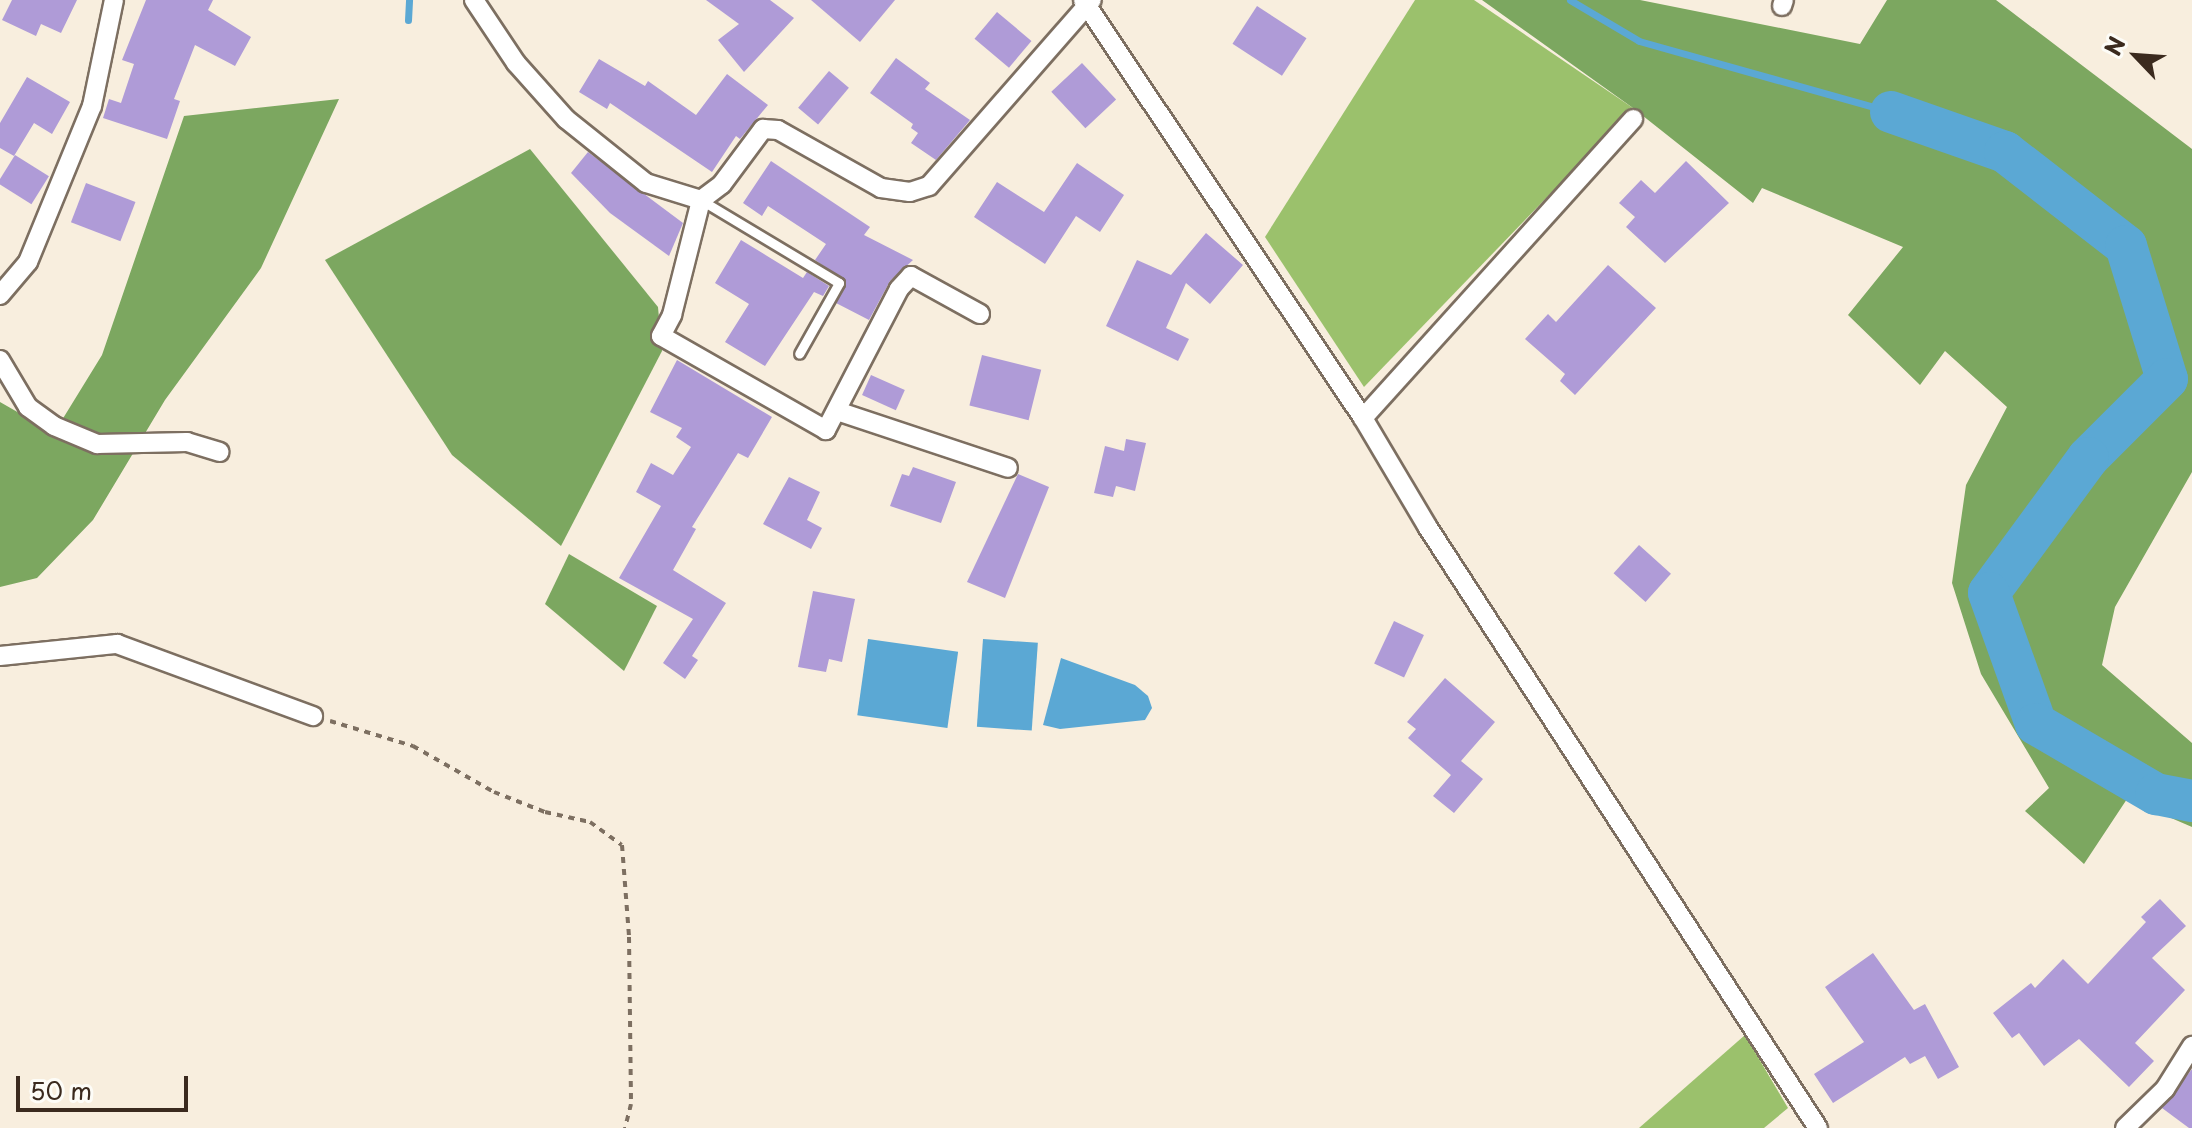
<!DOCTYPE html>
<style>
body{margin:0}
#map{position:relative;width:2192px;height:1128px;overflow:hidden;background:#f8eede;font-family:"Playpen Sans",sans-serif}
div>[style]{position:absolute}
.green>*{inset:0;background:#9bc16c}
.forest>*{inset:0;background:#7ca760}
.water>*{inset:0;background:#5ba8d4;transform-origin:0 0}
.stream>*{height:7px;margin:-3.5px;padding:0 3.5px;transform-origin:3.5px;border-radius:3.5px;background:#5ba8d4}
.river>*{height:42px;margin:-21px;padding:0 21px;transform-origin:21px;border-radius:21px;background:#5ba8d4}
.building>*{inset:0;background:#af9bd7;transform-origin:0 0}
.path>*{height:4px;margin-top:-2px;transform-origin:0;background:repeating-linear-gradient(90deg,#7d6f61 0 6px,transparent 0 12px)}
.roads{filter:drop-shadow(2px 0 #7d6f61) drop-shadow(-2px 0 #7d6f61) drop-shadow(0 2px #7d6f61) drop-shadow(0 -2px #7d6f61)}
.service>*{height:9px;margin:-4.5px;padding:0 4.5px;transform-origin:4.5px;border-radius:4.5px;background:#fff}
.minor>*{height:18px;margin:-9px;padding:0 9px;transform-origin:9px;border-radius:9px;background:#fff}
span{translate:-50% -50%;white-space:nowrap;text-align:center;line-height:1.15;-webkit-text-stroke:6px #fdfcf7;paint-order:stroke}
.north{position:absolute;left:2096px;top:16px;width:80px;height:80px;-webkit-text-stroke:6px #fdfcf7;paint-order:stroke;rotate:295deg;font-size:22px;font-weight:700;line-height:32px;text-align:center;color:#3b2a1e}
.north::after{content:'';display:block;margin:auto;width:28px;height:36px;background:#3b2a1e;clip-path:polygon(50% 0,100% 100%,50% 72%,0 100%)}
.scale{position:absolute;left:16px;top:1076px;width:172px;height:36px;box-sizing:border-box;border:4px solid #3b2a1e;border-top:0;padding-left:10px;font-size:24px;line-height:28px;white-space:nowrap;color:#3b2a1e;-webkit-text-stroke:6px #fdfcf7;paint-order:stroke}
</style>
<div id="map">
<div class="green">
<i style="clip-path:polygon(1415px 0,1474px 0,1633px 108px,1364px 387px,1265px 237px)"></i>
<i style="clip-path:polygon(1745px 1035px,1788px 1108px,1764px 1128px,1639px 1128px)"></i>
</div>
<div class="forest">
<i style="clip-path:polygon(1482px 0,1640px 0,1860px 44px,1887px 0,1996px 0,2192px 149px,2192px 472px,2115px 607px,2102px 665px,2192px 743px,2192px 827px,2127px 799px,2084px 864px,2025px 811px,2049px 788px,1981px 674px,1952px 583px,1966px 485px,2007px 407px,1945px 351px,1920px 385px,1848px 315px,1903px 247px,1762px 188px,1753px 203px,1633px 108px)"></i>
<i style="clip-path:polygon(339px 99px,261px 268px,165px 400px,93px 520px,37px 578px,0 587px,0 402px,54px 433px,102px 355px,184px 116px)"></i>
<i style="clip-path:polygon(530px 149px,658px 307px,662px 351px,561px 546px,452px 455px,325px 260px)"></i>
<i style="clip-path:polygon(569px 554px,657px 606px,624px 671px,545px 604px)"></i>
</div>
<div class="water">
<i style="left:868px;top:639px;width:91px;height:77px;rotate:8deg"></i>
<i style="left:983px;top:639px;width:55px;height:88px;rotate:4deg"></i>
<i style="clip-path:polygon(1061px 658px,1135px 685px,1148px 696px,1152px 708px,1145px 720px,1060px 729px,1043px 725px)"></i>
</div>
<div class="stream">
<i style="left:1570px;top:0;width:80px;rotate:30.7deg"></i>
<i style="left:1639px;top:41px;width:262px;rotate:15.7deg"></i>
<i style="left:408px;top:20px;width:20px;rotate:-87deg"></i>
</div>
<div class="river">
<i style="left:1891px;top:112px;width:121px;rotate:19.3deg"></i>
<i style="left:2005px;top:152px;width:153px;rotate:37.8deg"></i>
<i style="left:2126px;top:246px;width:139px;rotate:72.9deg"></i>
<i style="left:2167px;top:379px;width:112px;rotate:135deg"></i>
<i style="left:2088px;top:458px;width:167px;rotate:126.3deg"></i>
<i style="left:1989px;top:593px;width:139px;rotate:70.3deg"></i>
<i style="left:2036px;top:724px;width:139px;rotate:30.3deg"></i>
<i style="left:2156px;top:794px;width:37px;rotate:11deg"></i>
</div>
<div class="building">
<i style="clip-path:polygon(12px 0,77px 0,61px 33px,41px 24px,36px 36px,2px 20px)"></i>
<i style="clip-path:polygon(146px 0,213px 0,208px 10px,251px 37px,235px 66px,195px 45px,174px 99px,180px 101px,167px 139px,103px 118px,109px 99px,121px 103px,134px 64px,122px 60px)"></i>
<i style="clip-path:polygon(706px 0,770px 0,794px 18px,744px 72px,718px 40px,739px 24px)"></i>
<i style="clip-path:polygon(811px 0,895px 0,860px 42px)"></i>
<i style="left:1257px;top:6px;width:59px;height:45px;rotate:33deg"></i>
<i style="left:997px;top:12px;width:45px;height:35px;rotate:40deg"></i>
<i style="clip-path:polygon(896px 58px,930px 83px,925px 89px,970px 120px,936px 160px,911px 143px,918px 133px,911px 128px,913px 124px,870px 93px)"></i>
<i style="clip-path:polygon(599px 59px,645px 86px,648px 81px,696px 115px,727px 74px,768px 105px,740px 139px,736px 136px,712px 172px,610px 103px,607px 109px,579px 92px)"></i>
<i style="left:1082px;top:63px;width:50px;height:42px;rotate:47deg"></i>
<i style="left:829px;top:71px;width:26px;height:48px;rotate:40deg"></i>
<i style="clip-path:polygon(27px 77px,70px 102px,52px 134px,34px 123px,14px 156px,0 148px,0 123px)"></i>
<i style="clip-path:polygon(588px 152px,683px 223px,669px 256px,610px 213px,571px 173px)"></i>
<i style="left:15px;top:155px;width:40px;height:33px;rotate:32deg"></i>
<i style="clip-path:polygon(771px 161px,870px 227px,864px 235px,913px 260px,890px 281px,869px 320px,836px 303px,846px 282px,815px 260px,826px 244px,768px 206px,762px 216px,743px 203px)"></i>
<i style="clip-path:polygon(1686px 161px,1729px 203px,1665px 263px,1626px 227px,1635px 217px,1619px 203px,1641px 180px,1655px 193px)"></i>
<i style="clip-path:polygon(1077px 163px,1124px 195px,1100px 232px,1076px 216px,1045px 264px,974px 217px,997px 182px,1044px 212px)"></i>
<i style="left:86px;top:183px;width:53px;height:42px;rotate:21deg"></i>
<i style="clip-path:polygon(1206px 233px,1243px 265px,1210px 304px,1186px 283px,1166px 328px,1189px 339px,1178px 361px,1106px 326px,1137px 260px,1171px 275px)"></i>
<i style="clip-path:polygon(741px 240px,803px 278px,807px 272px,829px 286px,823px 296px,814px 292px,765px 366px,725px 342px,749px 304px,715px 283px)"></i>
<i style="clip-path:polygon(1608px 265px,1656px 308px,1575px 395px,1560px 381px,1565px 374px,1525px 339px,1548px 314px,1556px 322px)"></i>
<i style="left:982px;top:355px;width:61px;height:52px;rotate:14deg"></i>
<i style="clip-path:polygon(677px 360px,772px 417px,748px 458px,738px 453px,692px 527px,696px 529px,673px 570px,726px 603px,692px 656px,698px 660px,685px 679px,663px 663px,693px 619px,619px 578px,661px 506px,636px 492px,651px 463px,673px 475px,691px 447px,676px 437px,682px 428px,650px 412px)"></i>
<i style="left:871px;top:375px;width:37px;height:22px;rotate:24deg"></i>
<i style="clip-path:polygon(1126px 439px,1146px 443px,1135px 491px,1116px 486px,1113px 497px,1094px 493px,1105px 446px,1124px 451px)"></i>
<i style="clip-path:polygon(913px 467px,956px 482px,941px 523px,890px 506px,902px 474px,909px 476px)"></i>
<i style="clip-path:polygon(1018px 474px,1049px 487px,1005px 598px,967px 582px)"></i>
<i style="clip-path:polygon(789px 477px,820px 492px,807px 520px,822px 528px,811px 549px,763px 524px)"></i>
<i style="left:1639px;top:545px;width:43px;height:38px;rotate:42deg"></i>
<i style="clip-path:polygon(813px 591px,855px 599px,842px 662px,829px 659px,826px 672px,798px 667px)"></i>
<i style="left:1394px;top:621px;width:33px;height:47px;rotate:25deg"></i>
<i style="clip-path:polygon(1445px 678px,1495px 722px,1461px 761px,1483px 779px,1454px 813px,1433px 796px,1451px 775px,1408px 738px,1416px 729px,1407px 722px)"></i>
<i style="clip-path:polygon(2160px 899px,2186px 926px,2152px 958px,2185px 990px,2135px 1043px,2154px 1061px,2129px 1087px,2079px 1039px,2044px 1066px,2019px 1033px,2012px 1038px,1993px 1013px,2031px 983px,2035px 988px,2063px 959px,2088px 984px,2146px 922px,2141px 917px)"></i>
<i style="clip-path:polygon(1873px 953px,1914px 1010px,1925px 1004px,1959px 1067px,1938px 1079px,1925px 1056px,1910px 1064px,1905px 1057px,1833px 1103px,1814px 1074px,1864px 1042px,1825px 987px)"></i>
<i style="clip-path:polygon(2192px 1069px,2192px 1128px,2189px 1128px,2162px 1108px)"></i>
</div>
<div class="path">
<i style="left:330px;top:721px;width:87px;rotate:16.8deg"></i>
<i style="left:413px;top:746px;width:93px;rotate:29.6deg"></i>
<i style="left:494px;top:792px;width:55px;rotate:21.4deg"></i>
<i style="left:545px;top:812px;width:46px;rotate:12.5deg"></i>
<i style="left:590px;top:822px;width:39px;rotate:36deg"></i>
<i style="left:622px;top:845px;width:92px;rotate:85.6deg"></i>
<i style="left:629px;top:937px;width:167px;rotate:89.3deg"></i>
<i style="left:631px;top:1104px;width:25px;rotate:104deg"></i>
</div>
<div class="roads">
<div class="service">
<i style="left:701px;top:200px;width:161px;rotate:31deg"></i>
<i style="left:839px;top:283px;width:81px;rotate:119.4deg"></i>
</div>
<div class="minor">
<i style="left:474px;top:0;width:76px;rotate:56.3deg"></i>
<i style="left:516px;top:63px;width:75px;rotate:48.2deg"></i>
<i style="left:566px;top:119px;width:102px;rotate:38.7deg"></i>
<i style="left:646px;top:183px;width:58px;rotate:17.2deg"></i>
<i style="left:1083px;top:0;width:503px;rotate:56.18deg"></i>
<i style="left:1363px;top:418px;width:126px;rotate:59.3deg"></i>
<i style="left:1427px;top:526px;width:718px;rotate:57deg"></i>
<i style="left:1782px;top:6px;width:6px;rotate:-72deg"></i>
<i style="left:0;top:295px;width:43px;rotate:-49.7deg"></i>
<i style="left:28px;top:262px;width:169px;rotate:-67.7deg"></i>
<i style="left:92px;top:106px;width:108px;rotate:-78.3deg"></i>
<i style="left:980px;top:314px;width:79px;rotate:-151.2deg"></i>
<i style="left:911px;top:276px;width:18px;rotate:133deg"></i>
<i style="left:899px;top:289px;width:159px;rotate:117.4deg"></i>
<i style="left:826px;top:430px;width:190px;rotate:-150.3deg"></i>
<i style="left:661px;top:336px;width:24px;rotate:-62deg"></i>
<i style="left:672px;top:315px;width:119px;rotate:-75.8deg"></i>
<i style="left:701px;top:200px;width:26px;rotate:-37deg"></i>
<i style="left:722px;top:184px;width:69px;rotate:-53.3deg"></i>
<i style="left:763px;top:129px;width:15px;rotate:4deg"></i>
<i style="left:778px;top:130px;width:118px;rotate:29.4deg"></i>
<i style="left:881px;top:188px;width:29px;rotate:8deg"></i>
<i style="left:910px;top:192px;width:20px;rotate:-18deg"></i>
<i style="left:929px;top:186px;width:247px;rotate:-48.8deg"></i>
<i style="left:0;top:360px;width:55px;rotate:59.2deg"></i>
<i style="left:28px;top:407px;width:32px;rotate:36deg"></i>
<i style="left:54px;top:426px;width:47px;rotate:22.7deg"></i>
<i style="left:97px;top:444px;width:90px;rotate:-1.3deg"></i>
<i style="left:187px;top:442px;width:34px;rotate:17deg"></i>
<i style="left:837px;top:411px;width:180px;rotate:18.4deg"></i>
<i style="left:1363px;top:418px;width:403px;rotate:-47.9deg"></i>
<i style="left:0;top:656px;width:118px;rotate:-5.9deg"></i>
<i style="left:117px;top:644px;width:209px;rotate:20.2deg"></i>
<i style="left:2125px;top:1128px;width:56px;rotate:-44.3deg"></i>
<i style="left:2165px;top:1089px;width:51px;rotate:-57.9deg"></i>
</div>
</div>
<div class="north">N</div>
<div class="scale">50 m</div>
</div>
